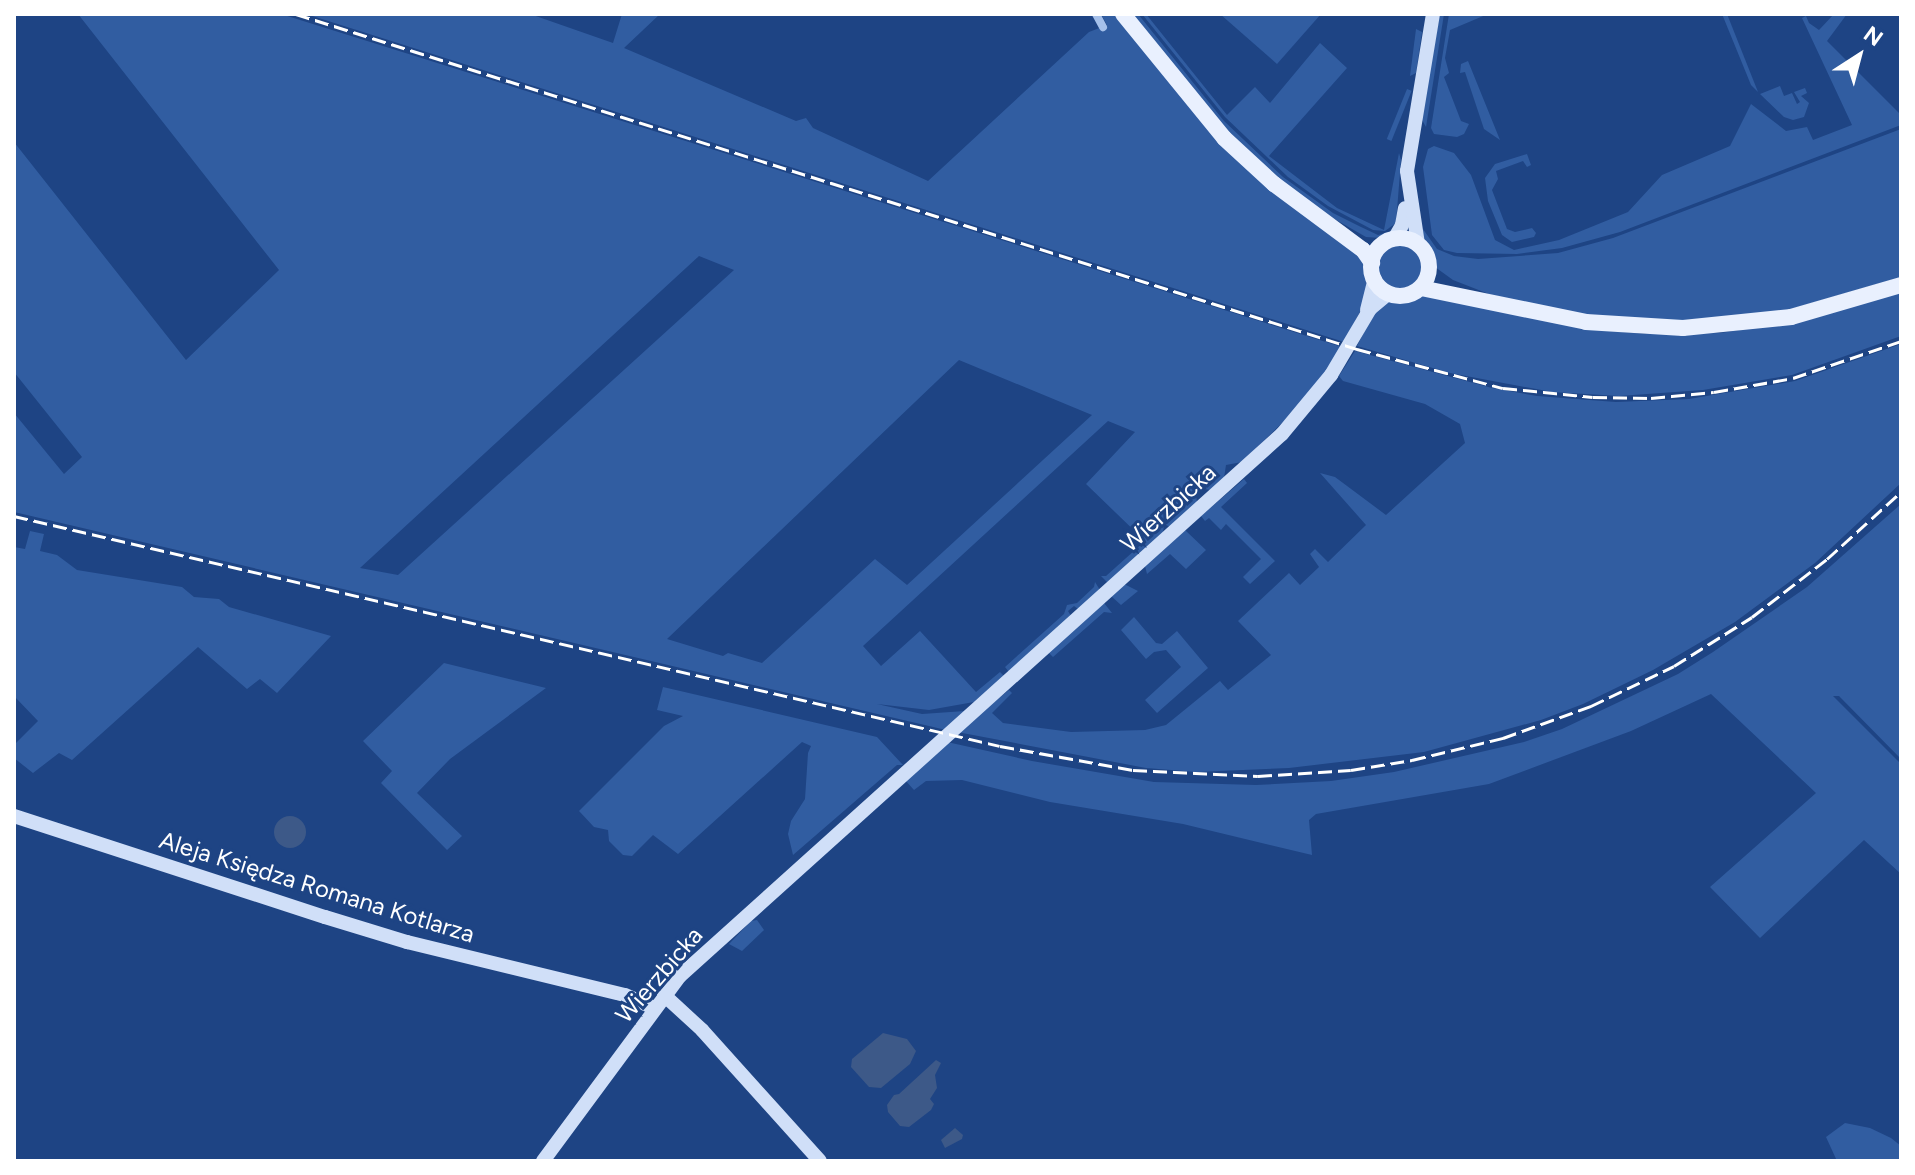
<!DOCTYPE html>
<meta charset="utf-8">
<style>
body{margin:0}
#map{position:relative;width:1915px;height:1175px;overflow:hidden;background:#1e4484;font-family:Figtree,sans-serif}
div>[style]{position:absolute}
.green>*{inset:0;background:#315da1;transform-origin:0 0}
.round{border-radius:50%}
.water>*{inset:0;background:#3d5988}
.street>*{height:8px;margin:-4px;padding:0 4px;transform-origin:4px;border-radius:4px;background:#a5c0ea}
.secondary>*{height:14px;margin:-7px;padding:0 7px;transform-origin:7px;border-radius:7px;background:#d0dff8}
.primary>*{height:16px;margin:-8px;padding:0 8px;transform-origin:8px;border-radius:8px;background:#e9f0fe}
.primary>.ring{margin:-8px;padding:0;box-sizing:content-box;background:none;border:16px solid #e9f0fe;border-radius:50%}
.rail>*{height:3px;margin-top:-1.5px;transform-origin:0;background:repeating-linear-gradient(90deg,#fff 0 14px,transparent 0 20px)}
span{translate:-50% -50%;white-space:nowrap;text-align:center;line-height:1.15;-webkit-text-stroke:6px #1e4484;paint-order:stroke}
.street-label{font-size:24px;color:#fff}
.frame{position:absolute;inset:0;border:16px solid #fff;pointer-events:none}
.north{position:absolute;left:1819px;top:16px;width:80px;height:80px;-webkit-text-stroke:6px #1e4484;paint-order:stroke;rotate:36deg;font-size:22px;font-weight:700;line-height:32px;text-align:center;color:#fff}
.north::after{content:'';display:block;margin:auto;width:28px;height:36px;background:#fff;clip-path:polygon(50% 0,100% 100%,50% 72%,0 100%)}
</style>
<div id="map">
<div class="green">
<i style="clip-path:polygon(evenodd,78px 14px,281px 14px,1342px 347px,1324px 375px,1285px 420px,1242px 462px,1226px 465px,1224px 478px,1211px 490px,1203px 489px,1196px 494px,1197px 503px,1170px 527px,1164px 524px,1163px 533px,1108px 583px,1101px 576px,1106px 576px,1145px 541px,1086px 484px,1135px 432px,1108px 421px,863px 646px,881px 666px,920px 631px,976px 692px,1000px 672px,1004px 676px,974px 702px,929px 710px,877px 704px,922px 714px,965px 711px,946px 730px,14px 512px,14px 413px,64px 474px,82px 457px,14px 372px,14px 142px,186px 360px,279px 270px,78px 14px,699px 256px,734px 270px,398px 575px,360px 568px,699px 256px,78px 14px,959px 360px,1092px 415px,907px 585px,875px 559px,762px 663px,728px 653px,723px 656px,667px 639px,959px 360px)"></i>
<i style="clip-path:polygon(306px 14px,530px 14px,613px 43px,622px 14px,660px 14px,624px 48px,796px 121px,806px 118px,813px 128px,928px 181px,1089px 32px,1107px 25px,1101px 14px,1116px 14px,1214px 136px,1357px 251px,1364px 261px,1367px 282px,1362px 308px,1344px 342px)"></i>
<i style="clip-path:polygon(1131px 14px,1138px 14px,1224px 121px,1283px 177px,1333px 213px,1361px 227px,1378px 235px,1393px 231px,1381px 238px,1366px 237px,1331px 217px,1277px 178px,1217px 121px)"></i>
<i style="clip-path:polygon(1142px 14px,1146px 14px,1227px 115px,1255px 87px,1270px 103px,1320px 43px,1347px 68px,1269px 156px,1337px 208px,1384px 230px,1399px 153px,1401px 160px,1396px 223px,1385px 231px,1373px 230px,1328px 206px,1288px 177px,1225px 117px)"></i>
<i style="clip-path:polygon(1220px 14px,1321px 14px,1277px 64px)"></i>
<i style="clip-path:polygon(1440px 14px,1444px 14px,1426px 127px,1421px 118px)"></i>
<i style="clip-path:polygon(1449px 14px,1488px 14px,1450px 30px,1445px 58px,1449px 73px,1444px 77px,1461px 121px,1469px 124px,1464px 134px,1457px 137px,1434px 134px,1431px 128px)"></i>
<i style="clip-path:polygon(1722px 14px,1727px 14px,1758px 92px,1751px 85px)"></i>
<i style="clip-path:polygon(1834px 14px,1847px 14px,1827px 41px,1901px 115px,1901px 125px,1620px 232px,1562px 248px,1517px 254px,1457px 253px,1444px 250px,1432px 235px,1423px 167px,1428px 149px,1434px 146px,1454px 153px,1471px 175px,1495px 240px,1514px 250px,1559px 240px,1628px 212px,1662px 175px,1730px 146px,1751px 104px,1786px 131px,1807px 127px,1813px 140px,1852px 125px,1802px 18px,1806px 16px,1809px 23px,1819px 30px)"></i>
<i style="clip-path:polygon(1416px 29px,1422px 32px,1416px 73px,1410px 76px)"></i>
<i style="clip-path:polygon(1468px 61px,1500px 140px,1484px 129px,1465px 72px,1460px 73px,1461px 64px)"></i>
<i style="clip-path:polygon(1780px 86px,1784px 96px,1792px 93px,1797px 104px,1800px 102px,1794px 92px,1805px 88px,1807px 93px,1801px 96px,1809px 103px,1804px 117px,1793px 120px,1784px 117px,1760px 94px)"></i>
<i style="left:1407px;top:89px;width:5px;height:54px;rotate:22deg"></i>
<i style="clip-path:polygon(1901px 129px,1901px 277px,1777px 313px,1662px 322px,1570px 314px,1494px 296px,1453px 280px,1435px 267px,1433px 257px,1418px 236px,1423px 229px,1437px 249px,1454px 256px,1478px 259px,1558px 253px,1613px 238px)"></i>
<i style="clip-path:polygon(1527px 154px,1531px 165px,1527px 167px,1523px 161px,1496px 171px,1498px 179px,1492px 190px,1507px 229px,1515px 232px,1532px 228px,1536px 233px,1534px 237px,1512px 242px,1502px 235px,1488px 201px,1485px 178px,1495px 164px)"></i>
<i class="round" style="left:1378px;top:244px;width:46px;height:46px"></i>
<i style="clip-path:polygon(1901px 291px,1901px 336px,1792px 375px,1703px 390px,1619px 396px,1552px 392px,1450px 373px,1357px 346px,1377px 307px,1386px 300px,1411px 300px,1425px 292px,1598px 330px,1646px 334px,1720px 333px,1801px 321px)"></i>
<i style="clip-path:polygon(1901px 344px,1901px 483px,1815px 563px,1735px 622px,1653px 670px,1583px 704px,1541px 720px,1424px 752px,1289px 768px,1196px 772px,1146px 768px,957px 732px,1009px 690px,1012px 693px,992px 713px,1003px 723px,1071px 732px,1145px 730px,1166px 725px,1220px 681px,1228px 690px,1271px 655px,1238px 621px,1289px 573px,1300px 585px,1319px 567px,1310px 554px,1315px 549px,1328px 562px,1366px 525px,1320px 473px,1335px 477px,1386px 515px,1465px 443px,1460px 424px,1425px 404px,1343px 381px,1339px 376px,1355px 351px,1492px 388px,1537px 396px,1616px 402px,1689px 399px,1795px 381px)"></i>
<i style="clip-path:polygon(1244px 479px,1247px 483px,1221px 507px,1275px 561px,1250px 584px,1243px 577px,1261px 559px,1226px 524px,1221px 530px,1209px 518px,1205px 521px,1201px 516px)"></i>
<i style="clip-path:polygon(1901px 504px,1901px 759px,1839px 696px,1833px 696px,1901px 764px,1901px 874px,1864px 840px,1760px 938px,1710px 887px,1816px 793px,1711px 694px,1631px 731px,1489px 784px,1316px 814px,1309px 820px,1312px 855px,1183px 824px,1050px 802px,962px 780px,926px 781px,914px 790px,905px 780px,947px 742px,1032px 761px,1154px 782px,1256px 785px,1331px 781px,1394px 772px,1524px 742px,1562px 729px,1678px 674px,1713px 652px,1807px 587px)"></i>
<i style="clip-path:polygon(1185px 530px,1206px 550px,1186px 569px,1170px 554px,1147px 574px,1145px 566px)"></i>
<i style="clip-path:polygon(30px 531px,44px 534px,40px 551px,57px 555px,77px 570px,182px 587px,194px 597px,219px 599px,229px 607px,331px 636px,277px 693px,260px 679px,247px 689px,198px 647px,72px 760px,59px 753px,33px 773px,14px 758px,14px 745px,38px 721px,14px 696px,14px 547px,25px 549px)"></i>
<i style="clip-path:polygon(1095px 582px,1100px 590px,1078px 609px,1074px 606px,1068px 611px,1071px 616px,1009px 672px,1005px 667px,1064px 614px,1067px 605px,1077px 603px,1094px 587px)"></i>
<i style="clip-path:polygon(1124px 584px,1138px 591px,1121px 605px,1111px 596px)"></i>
<i style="clip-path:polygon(1104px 603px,1112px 613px,1104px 612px,1053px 657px,1048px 652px)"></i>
<i style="clip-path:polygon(1134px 617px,1156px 643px,1162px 644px,1177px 631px,1208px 668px,1157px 713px,1145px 700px,1181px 667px,1166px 650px,1154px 652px,1146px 659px,1121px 630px)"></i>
<i style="clip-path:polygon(444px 663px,546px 688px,450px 759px,417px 793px,462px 836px,447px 850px,381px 783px,392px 771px,363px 741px)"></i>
<i style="clip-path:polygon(663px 687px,877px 737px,903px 765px,897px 765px,793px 855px,788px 834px,791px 821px,805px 799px,808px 753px,811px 746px,802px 742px,678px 854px,653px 835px,632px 856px,623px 855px,609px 841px,608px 830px,594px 827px,579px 811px,664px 726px,683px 716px,657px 710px)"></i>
<i style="clip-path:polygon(757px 920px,764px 930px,742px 951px,729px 944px,751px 921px)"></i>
<i style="clip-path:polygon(1845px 1123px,1870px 1128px,1891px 1138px,1901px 1146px,1901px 1161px,1837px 1161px,1826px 1137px)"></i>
</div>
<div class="water">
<i class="round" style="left:274px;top:816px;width:32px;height:32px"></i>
<i style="clip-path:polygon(883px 1033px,907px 1039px,916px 1051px,910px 1064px,881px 1088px,869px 1087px,851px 1067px,852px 1059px)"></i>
<i style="clip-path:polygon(936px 1060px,941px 1063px,935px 1075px,937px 1088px,930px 1099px,934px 1104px,931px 1110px,909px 1127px,900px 1126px,888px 1112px,887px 1105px,894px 1095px,899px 1094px)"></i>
<i style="clip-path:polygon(955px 1128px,963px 1135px,962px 1139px,945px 1148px,941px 1140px)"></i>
</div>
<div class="street">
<i style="left:1096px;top:14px;width:15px;rotate:62deg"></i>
</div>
<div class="secondary">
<i style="left:1394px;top:239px;width:16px;rotate:-60deg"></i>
<i style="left:1402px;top:225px;width:17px;rotate:-80deg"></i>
<i style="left:1418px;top:244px;width:74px;rotate:-98.6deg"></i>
<i style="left:1407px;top:171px;width:159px;rotate:-80.6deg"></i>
<i style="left:1367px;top:310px;width:32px;rotate:-76deg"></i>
<i style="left:14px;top:816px;width:327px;rotate:18deg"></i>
<i style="left:325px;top:917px;width:86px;rotate:17deg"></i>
<i style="left:407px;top:942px;width:224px;rotate:13.7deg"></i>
<i style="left:625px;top:995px;width:32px;rotate:24deg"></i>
<i style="left:664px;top:995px;width:52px;rotate:42.6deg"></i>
<i style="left:702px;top:1030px;width:176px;rotate:48deg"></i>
<i style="left:543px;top:1161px;width:230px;rotate:-53.5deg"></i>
<i style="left:680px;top:976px;width:810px;rotate:-42deg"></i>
<i style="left:1282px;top:434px;width:77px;rotate:-50.3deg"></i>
<i style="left:1331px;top:375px;width:77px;rotate:-59.4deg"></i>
<i style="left:1370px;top:309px;width:25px;rotate:-40deg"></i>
</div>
<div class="primary">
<i style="left:1123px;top:14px;width:160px;rotate:50.8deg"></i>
<i style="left:1224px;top:138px;width:68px;rotate:42.6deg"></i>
<i style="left:1274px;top:184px;width:111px;rotate:36.6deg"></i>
<i style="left:1363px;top:250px;width:16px;rotate:55deg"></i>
<i class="ring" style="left:1371px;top:238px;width:42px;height:42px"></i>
<i style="left:1421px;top:288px;width:168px;rotate:11.6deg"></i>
<i style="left:1586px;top:322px;width:97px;rotate:3.5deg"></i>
<i style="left:1683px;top:328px;width:109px;rotate:-5.8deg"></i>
<i style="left:1791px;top:317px;width:115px;rotate:-16.2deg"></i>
</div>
<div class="rail">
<i style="left:296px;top:14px;width:1113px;rotate:17.52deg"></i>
<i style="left:1357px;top:349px;width:151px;rotate:15deg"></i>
<i style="left:1503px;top:388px;width:90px;rotate:5.7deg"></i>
<i style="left:1593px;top:397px;width:58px;rotate:1deg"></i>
<i style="left:1651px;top:398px;width:63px;rotate:-5.4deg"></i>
<i style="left:1714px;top:392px;width:80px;rotate:-10deg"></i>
<i style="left:1793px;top:378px;width:114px;rotate:-18.9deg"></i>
<i style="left:14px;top:516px;width:1012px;rotate:13.13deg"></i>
<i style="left:1000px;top:746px;width:135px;rotate:10.2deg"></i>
<i style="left:1133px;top:770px;width:125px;rotate:2.7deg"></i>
<i style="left:1258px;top:776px;width:93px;rotate:-3.7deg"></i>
<i style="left:1351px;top:770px;width:62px;rotate:-9.3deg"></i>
<i style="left:1412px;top:760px;width:94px;rotate:-13.6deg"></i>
<i style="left:1503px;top:738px;width:94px;rotate:-20deg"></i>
<i style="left:1591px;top:706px;width:92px;rotate:-25.7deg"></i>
<i style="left:1674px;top:666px;width:92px;rotate:-32.1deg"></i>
<i style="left:1752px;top:617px;width:95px;rotate:-37.7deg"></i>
<i style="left:1827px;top:559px;width:100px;rotate:-42.2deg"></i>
</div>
<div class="street-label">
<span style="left:1168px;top:508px;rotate:-42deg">Wierzbicka</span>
<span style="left:317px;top:887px;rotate:17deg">Aleja Księdza Romana Kotlarza</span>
<span style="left:659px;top:975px;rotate:-49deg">Wierzbicka</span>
</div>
<div class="frame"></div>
<div class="north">N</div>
</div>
